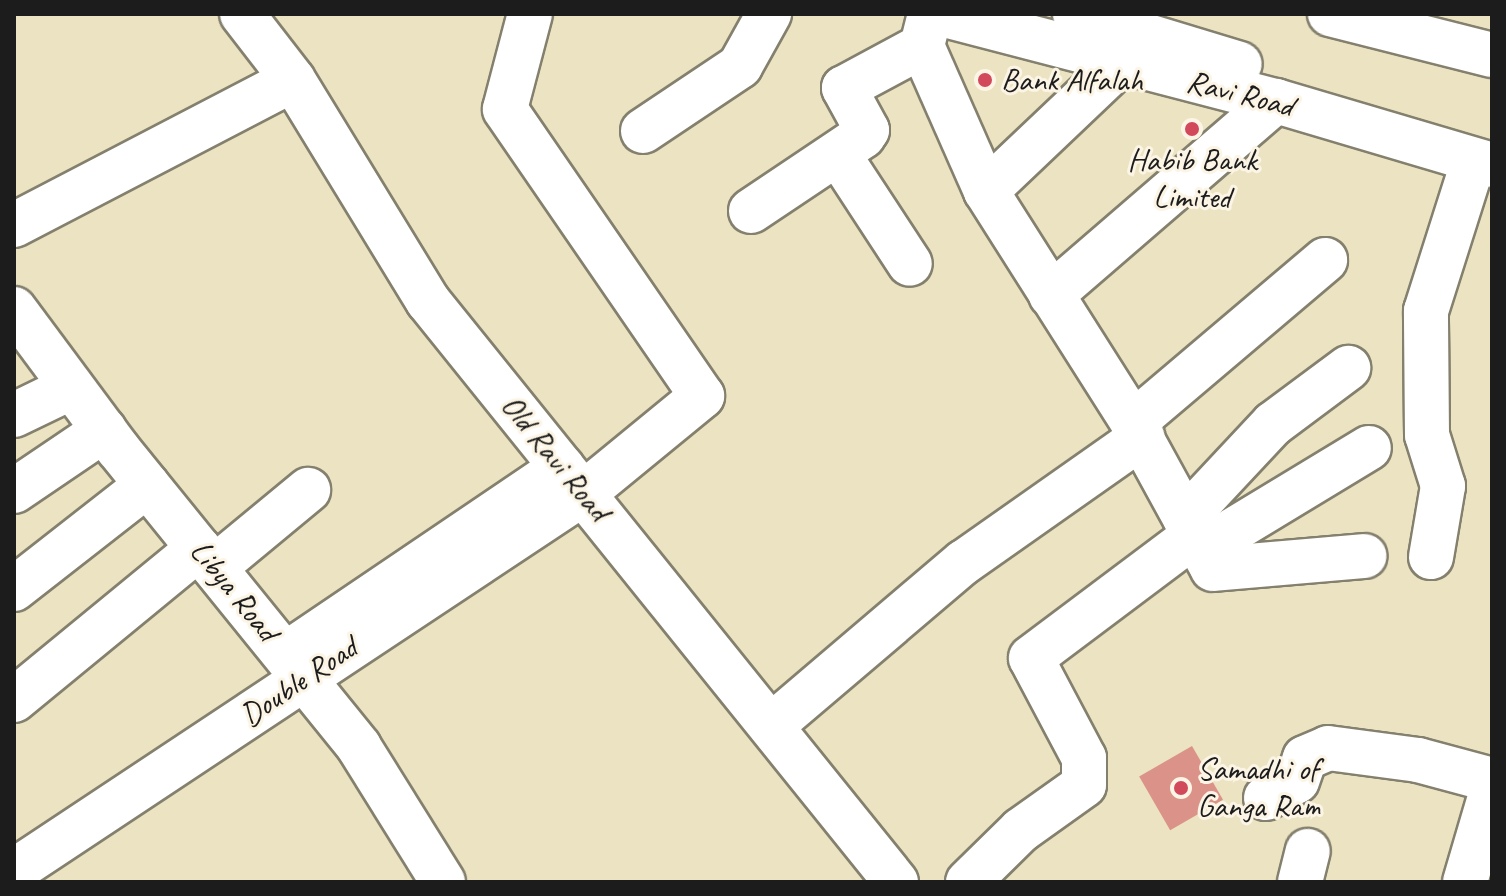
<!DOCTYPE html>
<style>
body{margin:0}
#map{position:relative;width:1506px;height:896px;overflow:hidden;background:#ebe3c1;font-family:Caveat,sans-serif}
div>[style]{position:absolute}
.building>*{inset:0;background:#db9288;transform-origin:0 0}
.roads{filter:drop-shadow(2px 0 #84806e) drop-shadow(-2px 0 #84806e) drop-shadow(0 2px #84806e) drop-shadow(0 -2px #84806e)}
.minor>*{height:44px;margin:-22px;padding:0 22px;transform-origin:22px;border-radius:22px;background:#fff}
.major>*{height:44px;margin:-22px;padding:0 22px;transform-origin:22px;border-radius:22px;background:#fff}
.dots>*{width:22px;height:22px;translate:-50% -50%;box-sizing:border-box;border:4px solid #fcf5e5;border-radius:50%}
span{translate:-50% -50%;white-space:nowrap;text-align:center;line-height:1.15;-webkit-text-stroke:6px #fcf5e5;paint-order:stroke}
.poi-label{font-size:32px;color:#1c1c1c}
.left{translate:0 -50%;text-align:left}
.street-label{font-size:32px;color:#1c1c1c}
.frame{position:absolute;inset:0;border:16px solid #1c1c1c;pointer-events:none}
</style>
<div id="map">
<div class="building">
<i style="left:1192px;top:746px;width:62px;height:61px;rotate:60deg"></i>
</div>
<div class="roads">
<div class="minor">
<i style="left:242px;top:14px;width:83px;rotate:52.3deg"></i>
<i style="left:293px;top:80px;width:259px;rotate:58.6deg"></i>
<i style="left:428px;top:301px;width:746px;rotate:51.15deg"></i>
<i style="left:1330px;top:14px;width:167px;rotate:14.2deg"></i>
<i style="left:922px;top:46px;width:158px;rotate:66.2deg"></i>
<i style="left:986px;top:191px;width:275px;rotate:57.6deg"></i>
<i style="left:1133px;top:423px;width:166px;rotate:61.3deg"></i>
<i style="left:1213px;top:569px;width:152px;rotate:-4.9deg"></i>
<i style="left:643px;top:131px;width:117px;rotate:-33.8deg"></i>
<i style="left:740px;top:66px;width:60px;rotate:-60.9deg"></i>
<i style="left:838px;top:154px;width:131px;rotate:56.8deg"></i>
<i style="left:986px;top:191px;width:185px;rotate:-43.5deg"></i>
<i style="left:751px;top:211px;width:135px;rotate:-33.8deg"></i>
<i style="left:863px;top:136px;width:7px;rotate:-56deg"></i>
<i style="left:867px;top:130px;width:48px;rotate:-118.7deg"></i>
<i style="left:844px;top:88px;width:89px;rotate:-28.3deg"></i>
<i style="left:922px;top:46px;width:30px;rotate:-76deg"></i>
<i style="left:14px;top:225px;width:314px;rotate:-27.5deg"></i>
<i style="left:1051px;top:295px;width:297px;rotate:-40.8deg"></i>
<i style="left:14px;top:309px;width:174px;rotate:53.4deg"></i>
<i style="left:118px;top:449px;width:383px;rotate:51deg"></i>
<i style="left:359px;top:747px;width:159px;rotate:58.1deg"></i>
<i style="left:14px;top:415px;width:64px;rotate:-25.8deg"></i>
<i style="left:1133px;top:423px;width:252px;rotate:-40.3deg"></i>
<i style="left:14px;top:491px;width:109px;rotate:-34.1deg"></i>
<i style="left:1185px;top:518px;width:129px;rotate:-46.9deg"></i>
<i style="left:1273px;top:424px;width:94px;rotate:-36.7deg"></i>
<i style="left:1202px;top:549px;width:195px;rotate:-31.2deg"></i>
<i style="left:1431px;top:557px;width:72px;rotate:-80.4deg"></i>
<i style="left:1443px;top:486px;width:53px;rotate:-107.4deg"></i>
<i style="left:1427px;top:435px;width:124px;rotate:-90.5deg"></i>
<i style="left:1426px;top:311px;width:158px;rotate:-72.4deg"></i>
<i style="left:215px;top:567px;width:121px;rotate:-39.6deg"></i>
<i style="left:14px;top:589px;width:169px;rotate:-38deg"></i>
<i style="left:298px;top:646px;width:319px;rotate:-34.1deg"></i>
<i style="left:14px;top:700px;width:239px;rotate:-39.4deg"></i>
<i style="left:771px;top:726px;width:253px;rotate:-40.4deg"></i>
<i style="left:964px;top:562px;width:218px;rotate:-35.1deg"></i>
<i style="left:1266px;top:798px;width:35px;rotate:-29deg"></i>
<i style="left:1297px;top:781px;width:24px;rotate:-71deg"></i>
<i style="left:1305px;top:758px;width:25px;rotate:-23deg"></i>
<i style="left:1328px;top:748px;width:91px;rotate:7.6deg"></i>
<i style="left:1418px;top:760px;width:77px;rotate:15.1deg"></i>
<i style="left:14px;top:871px;width:684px;rotate:-33.55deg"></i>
<i style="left:584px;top:493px;width:153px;rotate:-39.4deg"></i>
<i style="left:702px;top:396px;width:348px;rotate:-124.5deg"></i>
<i style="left:505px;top:109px;width:98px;rotate:-75.3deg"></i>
<i style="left:968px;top:882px;width:74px;rotate:-44.5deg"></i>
<i style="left:1021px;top:830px;width:77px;rotate:-35.5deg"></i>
<i style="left:1084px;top:785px;width:27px;rotate:-90deg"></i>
<i style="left:1084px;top:758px;width:113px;rotate:-117.9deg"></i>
<i style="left:1031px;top:658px;width:205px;rotate:-36.9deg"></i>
<i style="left:1300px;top:882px;width:32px;rotate:-76deg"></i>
<i style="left:1465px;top:882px;width:96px;rotate:-73.6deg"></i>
</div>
<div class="major">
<i style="left:941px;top:14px;width:346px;rotate:14.6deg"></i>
<i style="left:1276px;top:101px;width:225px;rotate:16.5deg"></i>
<i style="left:1075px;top:14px;width:172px;rotate:16.9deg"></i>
</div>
</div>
<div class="dots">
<i style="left:985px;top:80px;background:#d1495b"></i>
<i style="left:1192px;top:129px;background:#d1495b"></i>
<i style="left:1181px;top:788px;background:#d1495b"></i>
</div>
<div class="poi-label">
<span class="left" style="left:1001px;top:80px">Bank Alfalah</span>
<span style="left:1192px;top:179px">Habib Bank<br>Limited</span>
<span class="left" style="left:1197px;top:788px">Samadhi of<br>Ganga Ram</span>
</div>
<div class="street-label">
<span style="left:1240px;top:94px;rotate:14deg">Ravi Road</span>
<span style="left:555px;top:458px;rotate:51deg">Old Ravi Road</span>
<span style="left:234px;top:591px;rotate:51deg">Libya Road</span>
<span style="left:299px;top:682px;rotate:-34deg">Double Road</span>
</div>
<div class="frame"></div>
</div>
